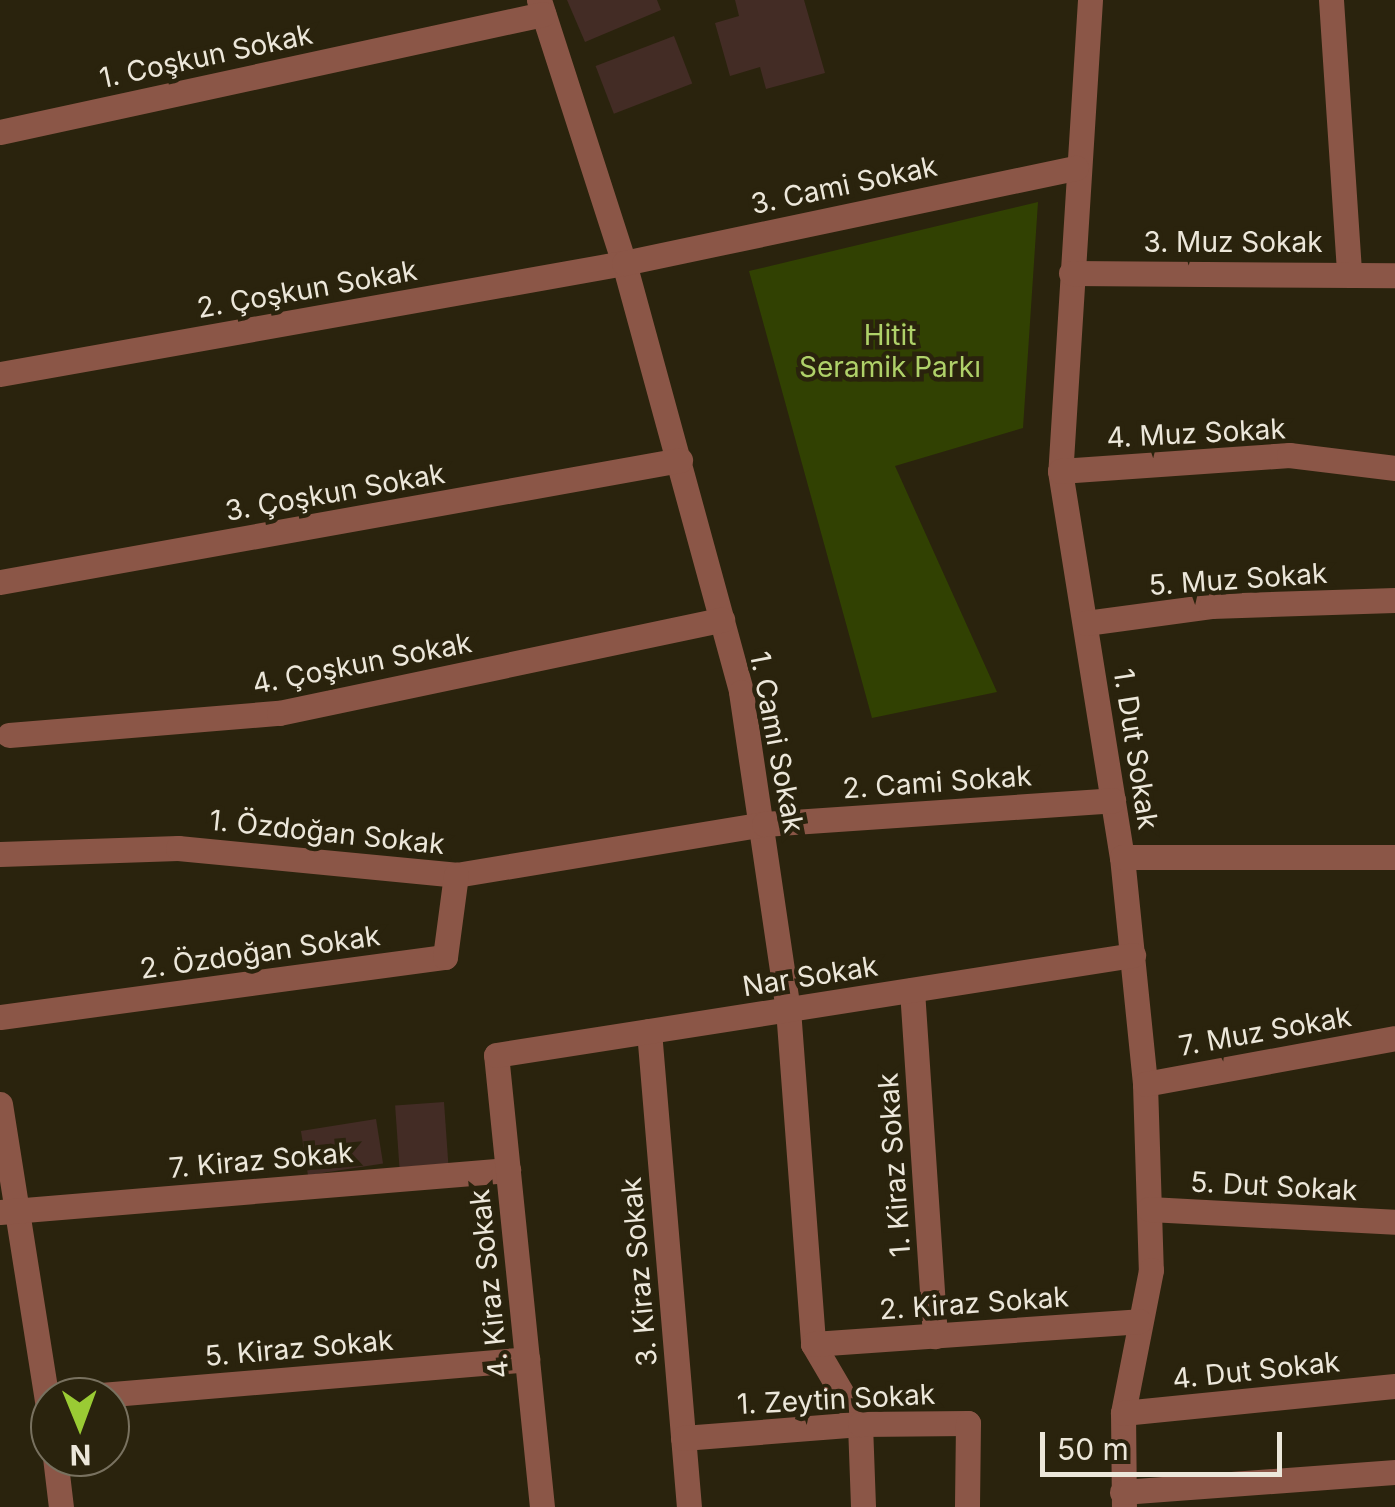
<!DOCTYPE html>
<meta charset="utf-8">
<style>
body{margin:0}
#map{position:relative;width:1395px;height:1507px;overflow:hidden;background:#2a230d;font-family:Inter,sans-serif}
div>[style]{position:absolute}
.green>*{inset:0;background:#314102}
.building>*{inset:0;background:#432c25;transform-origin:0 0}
.minor>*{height:25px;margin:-12.5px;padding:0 12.5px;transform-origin:12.5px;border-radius:12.5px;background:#8b5647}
span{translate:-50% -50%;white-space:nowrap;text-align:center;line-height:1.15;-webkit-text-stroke:9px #2a230d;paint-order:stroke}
.street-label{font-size:28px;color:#ece7da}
.park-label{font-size:28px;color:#afd169}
.north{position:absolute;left:30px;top:1377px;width:100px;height:100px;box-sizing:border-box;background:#2a230d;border:2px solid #78715f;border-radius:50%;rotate:179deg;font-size:28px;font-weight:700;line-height:40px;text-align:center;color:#ece7da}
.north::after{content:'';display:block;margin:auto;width:35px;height:45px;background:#9acb34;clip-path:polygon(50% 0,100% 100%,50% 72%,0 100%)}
.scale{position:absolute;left:1040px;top:1432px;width:242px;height:45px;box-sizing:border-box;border:5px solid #ece7da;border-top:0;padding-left:12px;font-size:30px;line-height:35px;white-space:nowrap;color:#ece7da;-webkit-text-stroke:8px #2a230d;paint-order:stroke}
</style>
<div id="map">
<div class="green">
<i style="clip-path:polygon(1038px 202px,1023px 428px,895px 466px,997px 692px,872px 718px,749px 271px)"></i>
</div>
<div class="building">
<i style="clip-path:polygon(567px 0,657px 0,661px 10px,585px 42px)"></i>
<i style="clip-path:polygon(735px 0,804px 0,825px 73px,766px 89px,760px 67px,730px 76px,715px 23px,739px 16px)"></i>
<i style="left:674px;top:36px;width:51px;height:84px;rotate:69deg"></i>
<i style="left:444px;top:1102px;width:62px;height:49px;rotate:86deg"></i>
<i style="left:376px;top:1119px;width:45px;height:76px;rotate:81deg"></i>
</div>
<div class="minor">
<i style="left:539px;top:0;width:276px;rotate:72.1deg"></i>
<i style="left:624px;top:263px;width:445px;rotate:74.7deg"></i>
<i style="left:741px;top:692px;width:320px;rotate:81.6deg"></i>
<i style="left:788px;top:1009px;width:336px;rotate:85.7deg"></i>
<i style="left:813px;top:1344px;width:93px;rotate:59.6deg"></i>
<i style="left:860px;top:1424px;width:83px;rotate:87.9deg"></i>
<i style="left:1090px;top:0;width:472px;rotate:93.6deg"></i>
<i style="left:1060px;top:471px;width:391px;rotate:80.9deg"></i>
<i style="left:1122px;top:857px;width:228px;rotate:84.2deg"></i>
<i style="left:1145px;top:1084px;width:186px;rotate:88.2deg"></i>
<i style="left:1151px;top:1270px;width:146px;rotate:101.1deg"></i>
<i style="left:1123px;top:1413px;width:94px;rotate:89.4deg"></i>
<i style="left:1331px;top:0;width:272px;rotate:86.2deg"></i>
<i style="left:0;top:132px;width:556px;rotate:-12.26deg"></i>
<i style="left:1071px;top:273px;width:324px;rotate:0.4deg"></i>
<i style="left:0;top:374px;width:634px;rotate:-10.09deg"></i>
<i style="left:624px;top:263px;width:462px;rotate:-11.9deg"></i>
<i style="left:1060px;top:471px;width:230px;rotate:-4deg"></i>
<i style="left:1289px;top:455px;width:107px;rotate:7deg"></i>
<i style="left:0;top:582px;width:691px;rotate:-10.17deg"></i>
<i style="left:1086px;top:623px;width:126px;rotate:-7.7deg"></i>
<i style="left:1211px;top:606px;width:184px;rotate:-1.9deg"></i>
<i style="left:9px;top:735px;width:271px;rotate:-4.7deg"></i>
<i style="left:279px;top:713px;width:453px;rotate:-11.9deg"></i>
<i style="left:0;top:854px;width:178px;rotate:-1.9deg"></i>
<i style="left:178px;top:848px;width:279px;rotate:5.5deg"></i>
<i style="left:456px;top:875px;width:312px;rotate:-9.4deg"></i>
<i style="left:764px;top:824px;width:350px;rotate:-3.9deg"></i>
<i style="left:1122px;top:857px;width:273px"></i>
<i style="left:912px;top:990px;width:347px;rotate:86.2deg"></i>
<i style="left:0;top:1017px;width:449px;rotate:-7.7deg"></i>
<i style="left:445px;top:957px;width:83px;rotate:-82.4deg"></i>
<i style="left:649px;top:1031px;width:478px;rotate:85.2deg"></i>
<i style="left:1145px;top:1084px;width:254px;rotate:-10.4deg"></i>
<i style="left:0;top:1104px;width:320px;rotate:81deg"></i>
<i style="left:1149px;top:1209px;width:246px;rotate:3deg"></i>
<i style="left:0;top:1212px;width:510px;rotate:-4.73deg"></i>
<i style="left:813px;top:1344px;width:327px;rotate:-4deg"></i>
<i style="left:77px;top:1397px;width:452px;rotate:-4.8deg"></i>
<i style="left:1123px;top:1413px;width:273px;rotate:-5.7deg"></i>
<i style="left:683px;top:1438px;width:178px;rotate:-4.5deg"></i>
<i style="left:860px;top:1424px;width:108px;rotate:-0.5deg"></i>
<i style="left:968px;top:1423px;width:84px;rotate:90.7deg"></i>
<i style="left:55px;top:1457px;width:50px;rotate:83.2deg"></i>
<i style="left:1122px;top:1492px;width:274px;rotate:-4.2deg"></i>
<i style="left:542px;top:1507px;width:454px;rotate:-95.8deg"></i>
<i style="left:496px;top:1055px;width:645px;rotate:-8.92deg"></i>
</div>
<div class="street-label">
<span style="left:206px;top:56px;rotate:-12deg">1. Coşkun Sokak</span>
<span style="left:844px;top:185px;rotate:-12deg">3. Cami Sokak</span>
<span style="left:1233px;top:242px">3. Muz Sokak</span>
<span style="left:307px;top:289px;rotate:-10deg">2. Çoşkun Sokak</span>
<span style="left:1196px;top:433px;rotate:-3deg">4. Muz Sokak</span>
<span style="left:335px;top:492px;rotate:-10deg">3. Çoşkun Sokak</span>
<span style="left:1238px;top:579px;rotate:-4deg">5. Muz Sokak</span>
<span style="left:362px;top:663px;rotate:-11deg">4. Çoşkun Sokak</span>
<span style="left:777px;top:742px;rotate:79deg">1. Cami Sokak</span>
<span style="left:1136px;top:749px;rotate:81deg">1. Dut Sokak</span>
<span style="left:937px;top:782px;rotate:-4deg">2. Cami Sokak</span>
<span style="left:327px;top:832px;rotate:6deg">1. Özdoğan Sokak</span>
<span style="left:260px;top:952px;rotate:-8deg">2. Özdoğan Sokak</span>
<span style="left:810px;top:976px;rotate:-9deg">Nar Sokak</span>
<span style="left:1265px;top:1031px;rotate:-10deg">7. Muz Sokak</span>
<span style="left:261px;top:1160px;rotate:-5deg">7. Kiraz Sokak</span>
<span style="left:894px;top:1165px;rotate:-94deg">1. Kiraz Sokak</span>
<span style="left:1274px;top:1186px;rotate:3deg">5. Dut Sokak</span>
<span style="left:639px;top:1272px;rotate:-95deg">3. Kiraz Sokak</span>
<span style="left:489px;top:1284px;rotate:-96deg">4. Kiraz Sokak</span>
<span style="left:974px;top:1303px;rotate:-4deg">2. Kiraz Sokak</span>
<span style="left:299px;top:1348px;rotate:-5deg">5. Kiraz Sokak</span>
<span style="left:1256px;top:1370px;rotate:-6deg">4. Dut Sokak</span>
<span style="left:836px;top:1399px;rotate:-3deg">1. Zeytin Sokak</span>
</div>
<div class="park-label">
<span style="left:890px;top:351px">Hitit<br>Seramik Parkı</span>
</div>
<div class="north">N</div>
<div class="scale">50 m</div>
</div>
